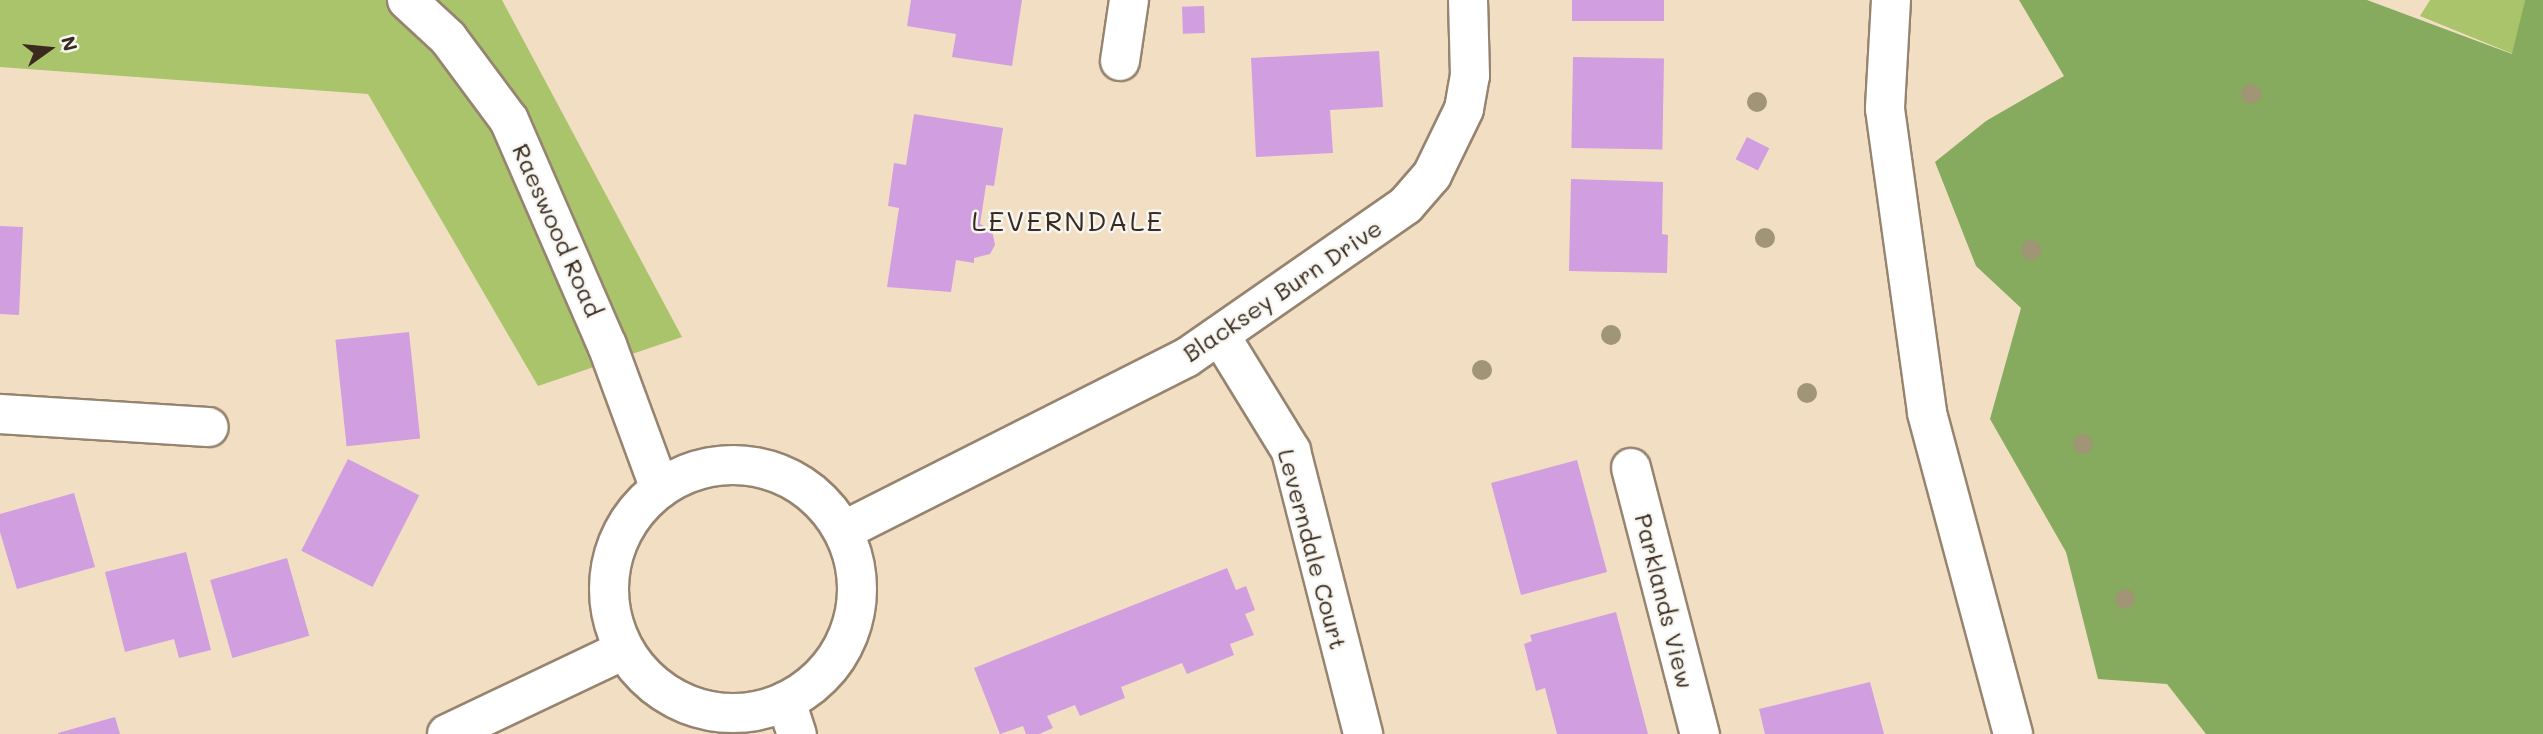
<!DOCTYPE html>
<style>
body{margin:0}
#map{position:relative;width:2543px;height:734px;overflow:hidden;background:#f2dfc3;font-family:Mali,sans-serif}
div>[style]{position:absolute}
.green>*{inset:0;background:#a9c46a}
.forest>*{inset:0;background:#86aa5e}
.building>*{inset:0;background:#d19ee0;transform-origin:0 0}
.roads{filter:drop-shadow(2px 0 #968470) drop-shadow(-2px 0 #968470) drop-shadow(0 2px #968470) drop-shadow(0 -2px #968470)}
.minor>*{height:38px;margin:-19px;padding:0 19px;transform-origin:19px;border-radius:19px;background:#fff}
.tertiary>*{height:38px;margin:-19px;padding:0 19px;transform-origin:19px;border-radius:19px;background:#fff}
.tertiary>.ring{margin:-19px;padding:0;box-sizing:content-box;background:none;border:38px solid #fff;border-radius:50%}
.trees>*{width:20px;height:20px;margin:-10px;border-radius:50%;background:#a09575}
span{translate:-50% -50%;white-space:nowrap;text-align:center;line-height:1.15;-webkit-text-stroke:5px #f6f6f2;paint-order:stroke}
.street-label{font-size:24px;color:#3b2a1e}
.quarter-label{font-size:28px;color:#3b2a1e;letter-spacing:2px}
.north{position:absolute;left:14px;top:14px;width:70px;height:70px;-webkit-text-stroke:5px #f6f6f2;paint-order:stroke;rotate:75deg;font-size:19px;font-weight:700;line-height:28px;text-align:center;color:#3b2a1e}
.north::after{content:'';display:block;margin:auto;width:24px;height:32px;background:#3b2a1e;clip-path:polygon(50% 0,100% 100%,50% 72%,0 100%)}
</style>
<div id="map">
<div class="green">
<i style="clip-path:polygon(0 0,502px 0,682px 337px,538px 386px,368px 94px,0 67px)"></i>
<i style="clip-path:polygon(2430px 0,2525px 0,2513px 54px,2420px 16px)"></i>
</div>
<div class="forest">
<i style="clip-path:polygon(2019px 0,2367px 0,2512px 54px,2525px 0,2543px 0,2543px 734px,2206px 734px,2167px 684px,2098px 679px,2066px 552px,1990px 419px,2021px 308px,1976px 266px,1935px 162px,1986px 121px,2064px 76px)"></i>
</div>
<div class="building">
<i style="clip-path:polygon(911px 0,1022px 0,1012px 66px,952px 57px,956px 34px,907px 26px)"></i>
<i style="left:1572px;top:0;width:92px;height:21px"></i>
<i style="left:1204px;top:6px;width:27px;height:22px;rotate:88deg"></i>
<i style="clip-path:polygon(1379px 51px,1383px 107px,1330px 110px,1333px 153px,1256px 157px,1251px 58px)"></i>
<i style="left:1573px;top:57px;width:91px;height:91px;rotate:1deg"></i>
<i style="clip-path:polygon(914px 114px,1003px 128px,994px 186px,986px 185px,980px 224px,992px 230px,995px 245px,990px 254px,974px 258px,974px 263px,956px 260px,951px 292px,887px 287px,899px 208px,888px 206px,894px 163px,906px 165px)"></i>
<i style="left:1747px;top:137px;width:25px;height:25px;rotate:27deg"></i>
<i style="clip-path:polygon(1571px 179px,1663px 182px,1662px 234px,1668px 235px,1667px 273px,1569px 271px)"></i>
<i style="clip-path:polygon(0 226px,23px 227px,19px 315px,0 314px)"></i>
<i style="left:409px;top:332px;width:107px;height:74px;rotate:84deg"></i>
<i style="left:348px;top:459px;width:80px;height:103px;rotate:27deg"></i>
<i style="left:1577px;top:460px;width:116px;height:89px;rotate:75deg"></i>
<i style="clip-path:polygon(74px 493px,95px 567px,17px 589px,0 532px,0 514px)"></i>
<i style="clip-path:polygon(186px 552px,211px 650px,179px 658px,174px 639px,125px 652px,105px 572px)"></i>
<i style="left:287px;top:558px;width:81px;height:80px;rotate:74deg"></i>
<i style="clip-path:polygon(1227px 568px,1236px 590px,1246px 586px,1255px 610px,1245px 614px,1254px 635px,1230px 644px,1234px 655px,1187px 674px,1182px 663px,1121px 687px,1125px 698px,1080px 716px,1075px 705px,1047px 716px,1053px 728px,1039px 734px,1026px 734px,1023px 726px,1000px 734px,974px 668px)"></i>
<i style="clip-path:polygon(1616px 612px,1648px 734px,1557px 734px,1545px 688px,1536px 691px,1524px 644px,1532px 641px,1530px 635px)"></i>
<i style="clip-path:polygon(1870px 682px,1884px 734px,1765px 734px,1759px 709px)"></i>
<i style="clip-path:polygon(115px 717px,120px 734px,58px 734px,58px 733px)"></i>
</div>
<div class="roads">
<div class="minor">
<i style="left:1891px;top:0;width:109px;rotate:93.2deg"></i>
<i style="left:1885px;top:109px;width:307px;rotate:82.1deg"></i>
<i style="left:1927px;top:413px;width:332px;rotate:75deg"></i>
<i style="left:1120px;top:61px;width:62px;rotate:-81.6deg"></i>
<i style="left:1221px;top:337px;width:134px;rotate:58.4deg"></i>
<i style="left:1291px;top:451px;width:292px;rotate:75.7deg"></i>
<i style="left:0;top:414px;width:209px;rotate:3.6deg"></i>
<i style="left:1631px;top:468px;width:275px;rotate:75.5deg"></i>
<i style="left:845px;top:530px;width:382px;rotate:-26.8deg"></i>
<i style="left:1186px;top:358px;width:268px;rotate:-34.8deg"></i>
<i style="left:1406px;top:205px;width:40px;rotate:-49deg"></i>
<i style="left:1432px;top:175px;width:73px;rotate:-64.1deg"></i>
<i style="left:1464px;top:109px;width:34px;rotate:-80deg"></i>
<i style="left:1470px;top:76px;width:76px;rotate:-91.5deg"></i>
<i style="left:447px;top:734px;width:196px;rotate:-25.4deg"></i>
</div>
<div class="tertiary">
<i style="left:407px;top:0;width:56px;rotate:42.8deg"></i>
<i style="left:448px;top:38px;width:102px;rotate:53.4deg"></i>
<i style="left:509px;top:120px;width:245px;rotate:66.5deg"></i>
<i style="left:607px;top:345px;width:153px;rotate:69.8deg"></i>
<i class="ring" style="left:609px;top:465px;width:210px;height:210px"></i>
<i style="left:786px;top:701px;width:35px;rotate:72deg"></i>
</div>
</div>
<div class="trees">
<i style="left:2251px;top:94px"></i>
<i style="left:1757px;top:102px"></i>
<i style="left:1765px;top:238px"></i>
<i style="left:2031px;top:250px"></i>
<i style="left:1611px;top:335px"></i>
<i style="left:1482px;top:370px"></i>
<i style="left:1807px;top:393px"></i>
<i style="left:2083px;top:444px"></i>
<i style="left:2125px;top:599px"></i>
</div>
<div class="street-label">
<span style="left:558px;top:230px;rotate:66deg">Raeswood Road</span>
<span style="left:1282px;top:290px;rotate:-34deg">Blacksey Burn Drive</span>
<span style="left:1313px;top:549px;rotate:75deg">Leverndale Court</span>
<span style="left:1665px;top:601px;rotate:76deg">Parklands View</span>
</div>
<div class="quarter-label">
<span style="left:1068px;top:220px">LEVERNDALE</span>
</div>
<div class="north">N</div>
</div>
